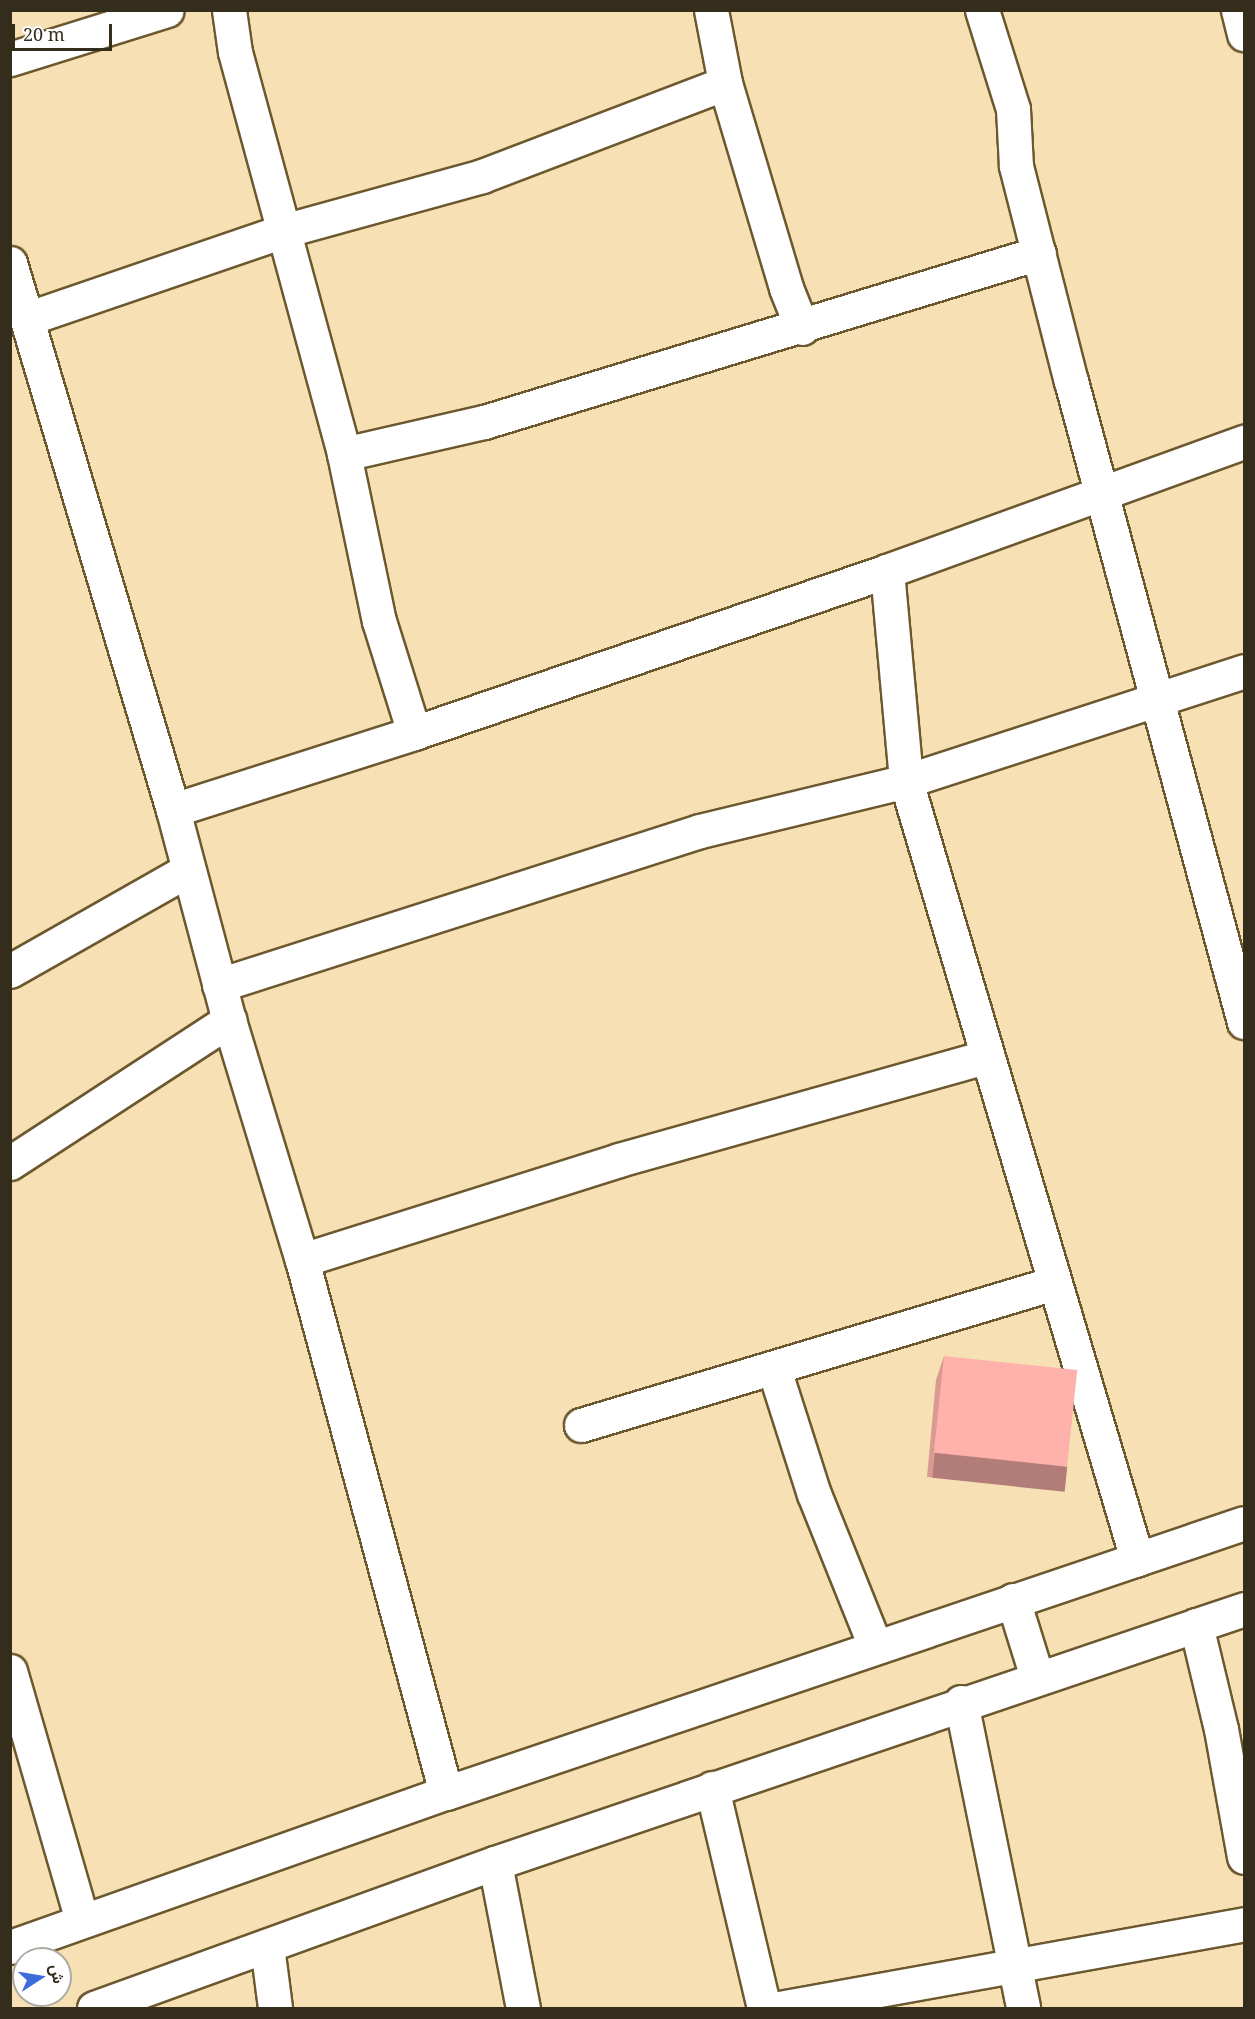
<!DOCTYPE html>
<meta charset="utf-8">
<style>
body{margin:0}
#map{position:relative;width:1255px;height:2019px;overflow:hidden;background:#f7e0b3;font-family:"Noto Serif",Vazirmatn,serif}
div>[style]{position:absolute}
.roads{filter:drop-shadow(2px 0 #6c582f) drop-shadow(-2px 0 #6c582f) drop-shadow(0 2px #6c582f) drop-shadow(0 -2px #6c582f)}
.street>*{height:33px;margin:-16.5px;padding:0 16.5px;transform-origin:16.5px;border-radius:16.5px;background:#fff}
.secondary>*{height:33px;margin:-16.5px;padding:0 16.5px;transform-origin:16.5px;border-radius:16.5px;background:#fff}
.wall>*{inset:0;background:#da9993}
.shaded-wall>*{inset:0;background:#b27d78;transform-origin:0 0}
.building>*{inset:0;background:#feb2ab;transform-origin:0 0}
span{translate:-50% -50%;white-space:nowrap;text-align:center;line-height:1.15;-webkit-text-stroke:5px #fff;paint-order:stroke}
.frame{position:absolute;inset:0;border:12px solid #352d1b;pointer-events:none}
.north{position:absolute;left:12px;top:1947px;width:60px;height:60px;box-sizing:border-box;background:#fff;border:2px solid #aeaba4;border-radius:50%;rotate:78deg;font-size:16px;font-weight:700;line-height:24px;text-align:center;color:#352d1b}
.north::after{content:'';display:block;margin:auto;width:21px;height:27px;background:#3e6cdd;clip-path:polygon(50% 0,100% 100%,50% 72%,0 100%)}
.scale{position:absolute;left:12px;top:24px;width:100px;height:27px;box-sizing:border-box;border:3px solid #352d1b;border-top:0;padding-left:8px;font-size:18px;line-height:21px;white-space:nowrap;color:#352d1b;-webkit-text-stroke:4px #fff;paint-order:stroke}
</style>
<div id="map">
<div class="roads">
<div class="street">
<i style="left:229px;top:10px;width:42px;rotate:81.9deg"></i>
<i style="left:235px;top:52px;width:417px;rotate:74.8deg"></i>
<i style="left:344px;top:454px;width:171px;rotate:78.2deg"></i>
<i style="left:379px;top:621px;width:117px;rotate:72.6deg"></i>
<i style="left:711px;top:10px;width:74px;rotate:79.1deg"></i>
<i style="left:725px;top:83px;width:214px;rotate:73.4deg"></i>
<i style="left:786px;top:288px;width:43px;rotate:68.2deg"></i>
<i style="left:982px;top:10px;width:104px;rotate:72.6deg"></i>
<i style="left:1013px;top:109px;width:57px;rotate:87deg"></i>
<i style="left:1016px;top:166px;width:222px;rotate:75.7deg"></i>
<i style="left:1071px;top:381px;width:664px;rotate:74.9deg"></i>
<i style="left:1238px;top:10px;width:25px;rotate:76deg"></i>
<i style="left:10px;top:59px;width:164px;rotate:-17.3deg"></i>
<i style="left:29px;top:318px;width:268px;rotate:-18.9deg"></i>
<i style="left:283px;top:231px;width:206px;rotate:-15.4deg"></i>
<i style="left:482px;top:176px;width:260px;rotate:-20.9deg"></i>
<i style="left:344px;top:454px;width:144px;rotate:-12.9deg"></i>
<i style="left:484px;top:422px;width:580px;rotate:-16.94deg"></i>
<i style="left:887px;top:571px;width:211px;rotate:84.8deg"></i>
<i style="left:906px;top:781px;width:812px;rotate:73.46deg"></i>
<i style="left:173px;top:810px;width:253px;rotate:-17.7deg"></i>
<i style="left:414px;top:733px;width:500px;rotate:-18.9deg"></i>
<i style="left:887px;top:571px;width:380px;rotate:-19.9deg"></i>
<i style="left:10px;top:971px;width:202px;rotate:-29.6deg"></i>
<i style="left:219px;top:985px;width:505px;rotate:-17.75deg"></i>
<i style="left:700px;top:831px;width:212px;rotate:-13.6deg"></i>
<i style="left:906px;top:781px;width:355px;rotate:-18deg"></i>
<i style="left:10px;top:1163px;width:262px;rotate:-33.1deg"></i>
<i style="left:302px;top:1260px;width:332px;rotate:-17.5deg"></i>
<i style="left:619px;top:1160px;width:380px;rotate:-15.7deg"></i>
<i style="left:774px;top:1369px;width:131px;rotate:72.3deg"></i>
<i style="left:814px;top:1494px;width:164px;rotate:68.1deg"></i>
<i style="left:581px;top:1425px;width:494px;rotate:-16.7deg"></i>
<i style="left:1196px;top:1625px;width:107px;rotate:76.5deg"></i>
<i style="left:1221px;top:1729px;width:130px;rotate:79.8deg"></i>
<i style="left:10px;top:1671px;width:260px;rotate:73.9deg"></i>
<i style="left:961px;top:1702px;width:312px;rotate:78.5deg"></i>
<i style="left:712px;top:1788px;width:226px;rotate:76.7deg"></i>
<i style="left:495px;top:1863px;width:148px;rotate:79.1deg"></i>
<i style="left:267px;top:1946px;width:63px;rotate:82.6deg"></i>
<i style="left:779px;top:2008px;width:473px;rotate:-10.2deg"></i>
</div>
<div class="secondary">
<i style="left:10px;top:263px;width:571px;rotate:73.41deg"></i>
<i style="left:173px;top:810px;width:217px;rotate:75.1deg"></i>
<i style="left:229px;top:1020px;width:251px;rotate:73.1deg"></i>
<i style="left:302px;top:1260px;width:552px;rotate:74.88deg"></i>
<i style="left:1013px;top:1600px;width:81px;rotate:72.7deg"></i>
<i style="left:10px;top:1947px;width:462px;rotate:-19.5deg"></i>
<i style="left:446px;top:1793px;width:842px;rotate:-18.69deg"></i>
<i style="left:94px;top:2008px;width:426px;rotate:-19.9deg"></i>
<i style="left:495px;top:1863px;width:791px;rotate:-18.73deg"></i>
</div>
</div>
<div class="wall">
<i style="clip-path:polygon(944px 1356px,1067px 1466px,1059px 1489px,927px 1477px,936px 1380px)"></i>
</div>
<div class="shaded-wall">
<i style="left:935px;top:1453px;width:133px;height:25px;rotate:6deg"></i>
</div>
<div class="building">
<i style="left:944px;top:1356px;width:134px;height:97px;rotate:6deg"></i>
</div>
<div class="frame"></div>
<div class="north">ش</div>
<div class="scale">20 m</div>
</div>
